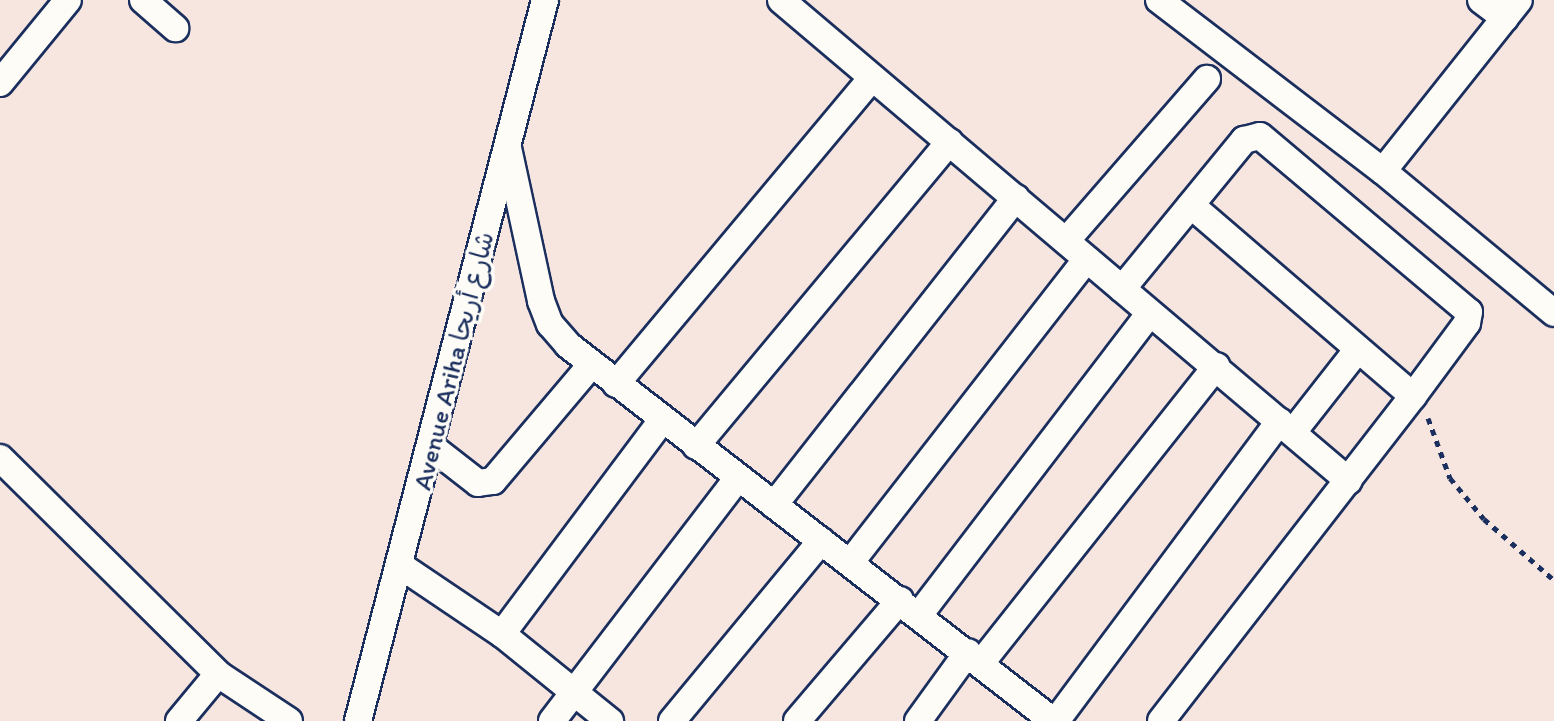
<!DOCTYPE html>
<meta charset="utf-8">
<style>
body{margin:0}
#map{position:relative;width:1554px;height:721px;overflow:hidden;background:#f7e5df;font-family:Itim,"Playpen Sans Arabic",sans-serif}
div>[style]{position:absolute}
.path>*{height:5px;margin-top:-2.5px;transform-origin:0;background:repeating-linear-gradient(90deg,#1b2f5e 0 6px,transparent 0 12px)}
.roads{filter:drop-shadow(2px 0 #1b2f5e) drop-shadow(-2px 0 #1b2f5e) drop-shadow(0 2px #1b2f5e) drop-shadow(0 -2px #1b2f5e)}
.minor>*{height:26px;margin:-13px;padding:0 13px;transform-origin:13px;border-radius:13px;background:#fdfcf7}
span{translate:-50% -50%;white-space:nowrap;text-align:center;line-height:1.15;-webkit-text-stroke:7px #fdfcf7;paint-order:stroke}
.street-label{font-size:26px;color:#1b2f5e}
</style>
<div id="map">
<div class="path">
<i style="left:1428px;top:418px;width:64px;rotate:69.9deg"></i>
<i style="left:1450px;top:478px;width:53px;rotate:50.3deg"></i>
<i style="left:1484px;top:519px;width:93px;rotate:41.1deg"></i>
</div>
<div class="roads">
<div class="minor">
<i style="left:143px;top:0;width:43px;rotate:41.2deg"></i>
<i style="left:781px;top:0;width:744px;rotate:40.26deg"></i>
<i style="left:1159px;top:0;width:282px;rotate:37.4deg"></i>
<i style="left:1383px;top:171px;width:222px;rotate:39.7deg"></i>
<i style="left:1481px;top:0;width:30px;rotate:37deg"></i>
<i style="left:0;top:83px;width:107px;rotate:-50.7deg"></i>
<i style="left:508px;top:148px;width:157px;rotate:77.8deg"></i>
<i style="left:541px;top:301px;width:25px;rotate:69deg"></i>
<i style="left:550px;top:324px;width:28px;rotate:49deg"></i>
<i style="left:568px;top:345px;width:614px;rotate:37.78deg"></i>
<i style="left:1383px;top:171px;width:218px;rotate:-51.5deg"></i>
<i style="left:1191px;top:205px;width:293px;rotate:40.7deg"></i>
<i style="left:1066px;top:241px;width:215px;rotate:-49deg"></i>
<i style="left:1122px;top:289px;width:193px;rotate:-50.7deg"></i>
<i style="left:1244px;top:140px;width:16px;rotate:-14deg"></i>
<i style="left:1260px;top:136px;width:273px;rotate:40.1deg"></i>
<i style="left:1469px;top:312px;width:11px;rotate:100deg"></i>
<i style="left:1467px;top:323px;width:91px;rotate:126.5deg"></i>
<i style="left:1413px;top:396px;width:411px;rotate:127.8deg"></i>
<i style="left:616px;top:384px;width:399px;rotate:-50.1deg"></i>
<i style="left:1293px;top:432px;width:105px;rotate:-51.9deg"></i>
<i style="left:696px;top:446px;width:396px;rotate:-50.2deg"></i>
<i style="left:433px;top:448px;width:57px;rotate:37.9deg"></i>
<i style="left:478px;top:483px;width:15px;rotate:-8deg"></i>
<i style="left:493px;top:481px;width:153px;rotate:-49.8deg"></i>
<i style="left:0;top:458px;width:307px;rotate:44.7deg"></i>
<i style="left:218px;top:674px;width:85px;rotate:33.5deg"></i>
<i style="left:774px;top:505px;width:391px;rotate:-51.8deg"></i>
<i style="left:850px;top:563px;width:385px;rotate:-52.1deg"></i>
<i style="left:401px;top:566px;width:122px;rotate:34deg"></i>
<i style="left:502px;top:634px;width:139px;rotate:38.9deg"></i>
<i style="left:919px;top:615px;width:380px;rotate:-52.6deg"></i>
<i style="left:502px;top:634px;width:267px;rotate:-53.2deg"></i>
<i style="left:981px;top:663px;width:379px;rotate:-51.6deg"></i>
<i style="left:179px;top:721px;width:61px;rotate:-50.3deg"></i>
<i style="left:358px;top:721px;width:745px;rotate:-75.46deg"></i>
<i style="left:552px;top:721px;width:306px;rotate:-52.6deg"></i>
<i style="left:672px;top:721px;width:234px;rotate:-50.4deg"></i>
<i style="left:797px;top:721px;width:159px;rotate:-49.6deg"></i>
<i style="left:918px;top:721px;width:85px;rotate:-54.1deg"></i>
<i style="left:1056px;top:721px;width:374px;rotate:-53.3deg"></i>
</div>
</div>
<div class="street-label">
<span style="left:454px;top:361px;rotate:-76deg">Avenue Ariha شارع أريحا</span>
</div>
</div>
